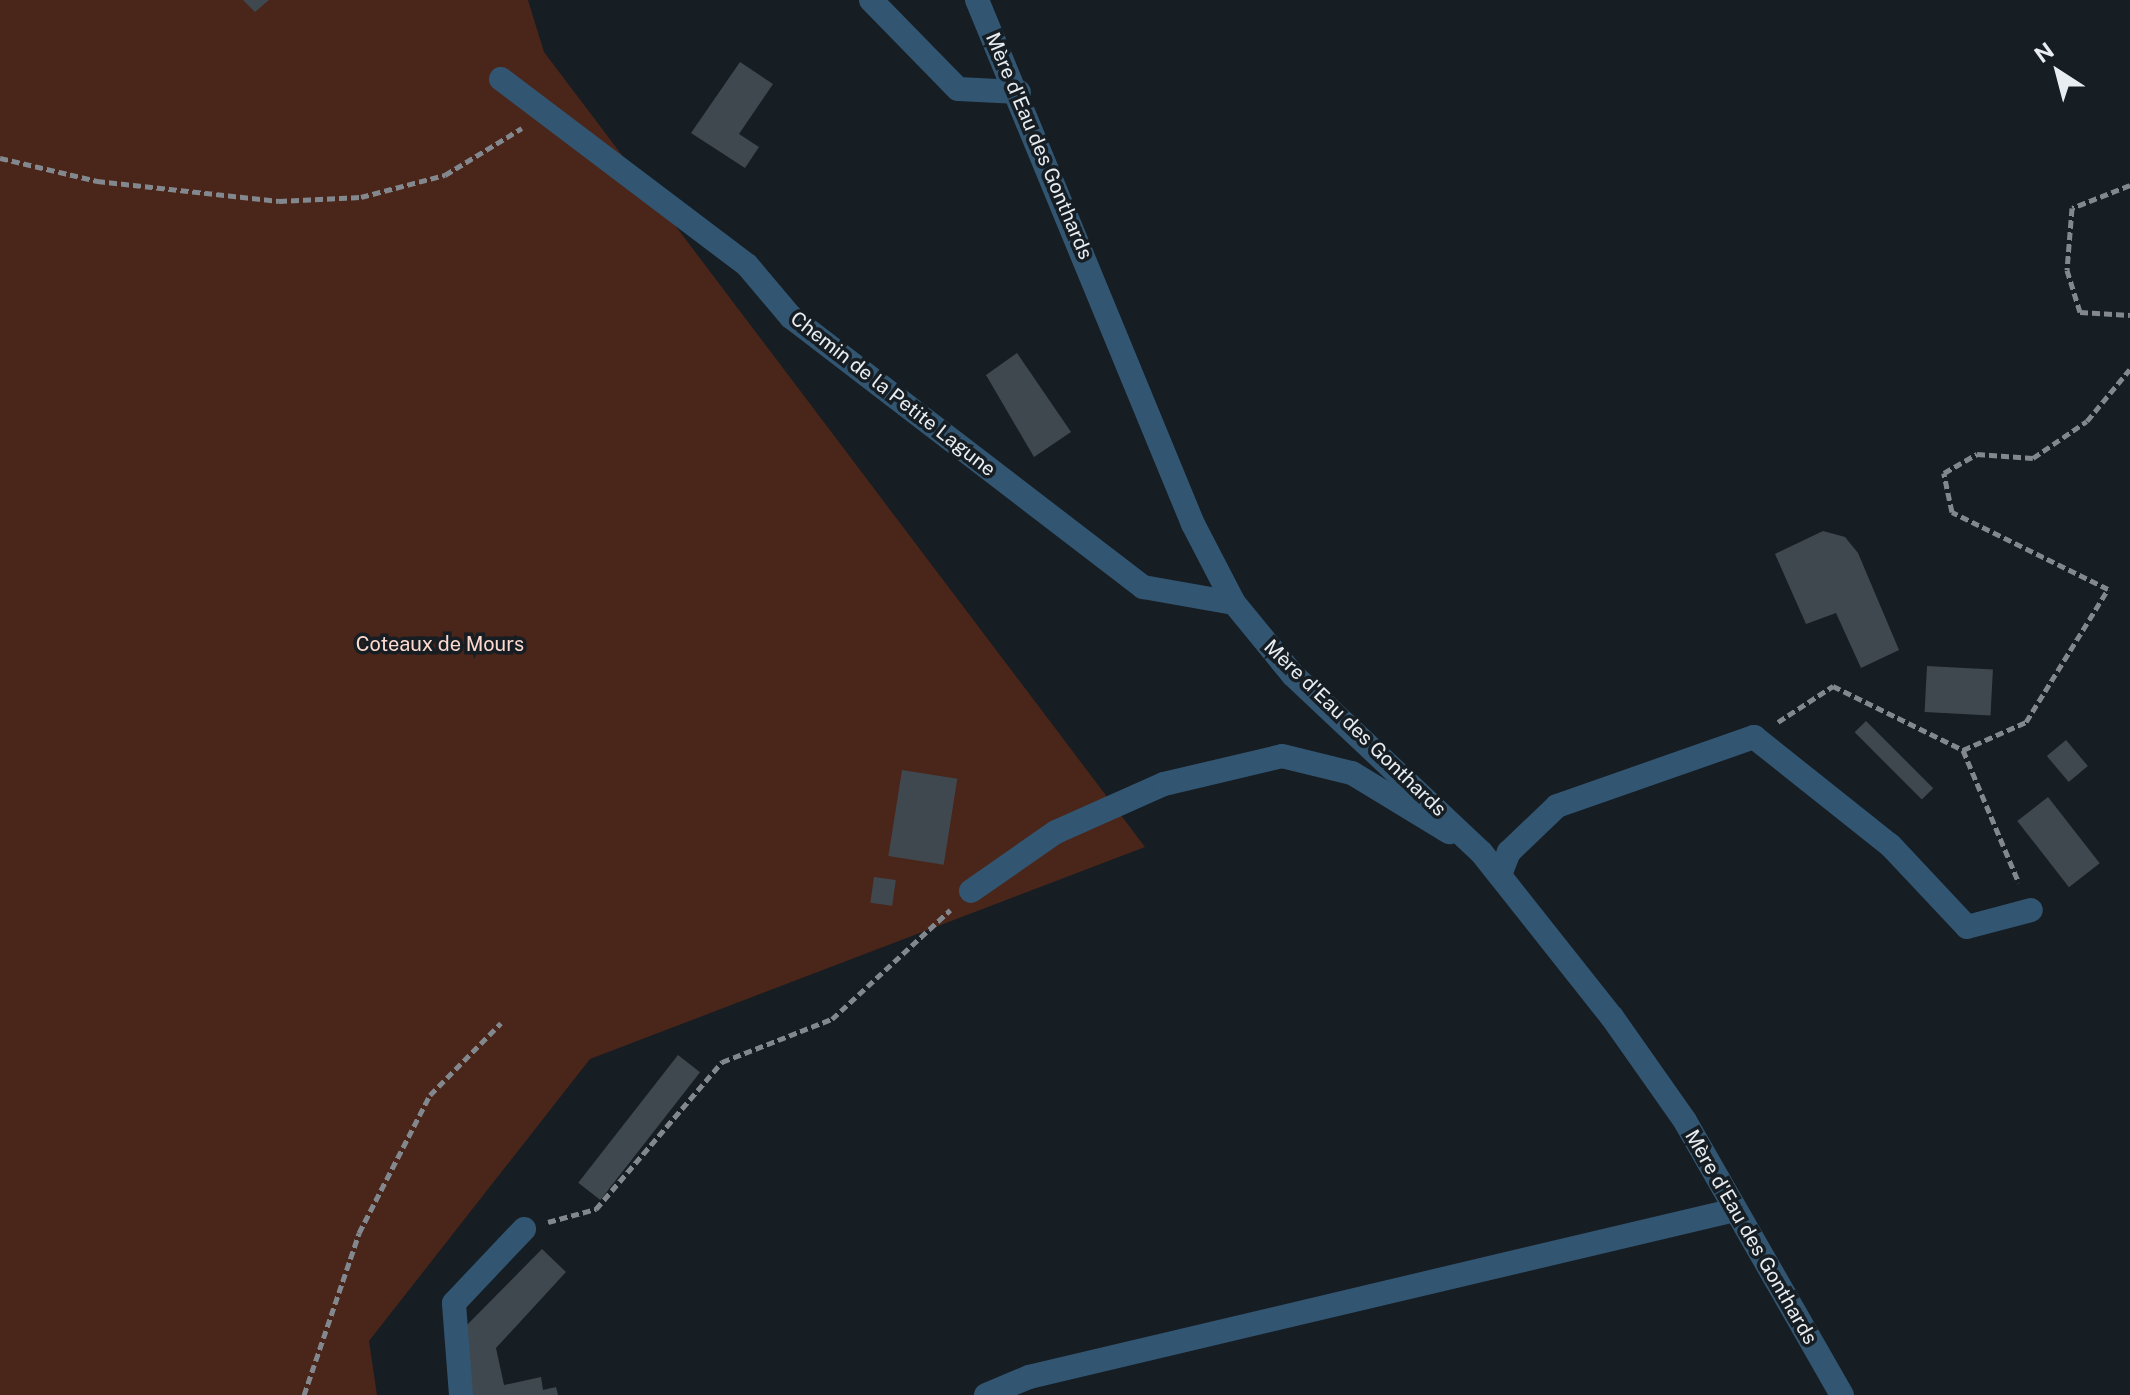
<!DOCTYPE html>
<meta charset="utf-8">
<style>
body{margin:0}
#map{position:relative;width:2130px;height:1395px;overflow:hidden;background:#161d23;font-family:"Public Sans",sans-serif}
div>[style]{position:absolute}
.green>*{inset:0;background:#4a2519}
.building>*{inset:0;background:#40484f;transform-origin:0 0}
.path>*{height:5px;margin-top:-2.5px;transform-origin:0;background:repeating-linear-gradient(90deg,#82888d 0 8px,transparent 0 12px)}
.minor>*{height:24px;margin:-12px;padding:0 12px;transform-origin:12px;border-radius:12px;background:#325571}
span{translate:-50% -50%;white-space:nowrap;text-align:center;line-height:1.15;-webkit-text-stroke:7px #161d23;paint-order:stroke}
.street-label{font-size:20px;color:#e8edf1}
.park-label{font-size:20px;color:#fdd9ce}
.north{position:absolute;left:2018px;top:32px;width:80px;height:80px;-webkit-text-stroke:6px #161d23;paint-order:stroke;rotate:324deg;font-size:22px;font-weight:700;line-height:32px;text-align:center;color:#e8edf1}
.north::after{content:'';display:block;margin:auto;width:28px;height:36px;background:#e8edf1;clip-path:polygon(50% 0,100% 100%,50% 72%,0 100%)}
</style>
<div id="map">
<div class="green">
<i style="clip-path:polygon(0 0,528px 0,544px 52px,1145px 847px,590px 1059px,369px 1341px,377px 1395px,0 1395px)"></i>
</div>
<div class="building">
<i style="clip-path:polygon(243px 0,269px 0,255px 12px)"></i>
<i style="clip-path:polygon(740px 62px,773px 84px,739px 134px,759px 147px,745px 168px,691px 133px)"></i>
<i style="clip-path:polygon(1017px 353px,1071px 432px,1034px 457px,986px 375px)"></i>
<i style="clip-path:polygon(1823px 531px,1845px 537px,1858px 553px,1899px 650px,1861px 668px,1836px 613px,1806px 624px,1775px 554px)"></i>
<i style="left:1927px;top:666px;width:66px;height:46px;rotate:3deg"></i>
<i style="left:1866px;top:721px;width:95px;height:16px;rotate:45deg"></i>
<i style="left:2066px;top:740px;width:34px;height:25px;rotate:50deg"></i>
<i style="left:902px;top:770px;width:56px;height:87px;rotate:9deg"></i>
<i style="left:2048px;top:797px;width:84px;height:39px;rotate:52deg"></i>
<i style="left:874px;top:877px;width:22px;height:26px;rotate:8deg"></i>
<i style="left:678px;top:1055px;width:28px;height:162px;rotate:38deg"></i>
<i style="clip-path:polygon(542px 1249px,566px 1272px,496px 1348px,504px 1385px,541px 1377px,543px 1390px,556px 1387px,558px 1395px,470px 1395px,462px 1330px)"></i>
</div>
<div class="path">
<i style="left:0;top:158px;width:100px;rotate:13.3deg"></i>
<i style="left:97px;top:181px;width:183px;rotate:6.3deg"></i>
<i style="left:279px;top:201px;width:82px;rotate:-2.8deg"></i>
<i style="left:361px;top:197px;width:87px;rotate:-14.7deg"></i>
<i style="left:445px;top:175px;width:90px;rotate:-31.4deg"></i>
<i style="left:2130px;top:185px;width:62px;rotate:158.4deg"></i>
<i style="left:2072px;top:208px;width:62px;rotate:94.6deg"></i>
<i style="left:2067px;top:270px;width:44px;rotate:72.8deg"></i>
<i style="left:2080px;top:312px;width:50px;rotate:3.4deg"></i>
<i style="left:1778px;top:722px;width:66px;rotate:-33.2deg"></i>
<i style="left:1833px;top:686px;width:145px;rotate:26.2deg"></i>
<i style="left:1963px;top:750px;width:69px;rotate:-24deg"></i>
<i style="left:2026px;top:722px;width:156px;rotate:-58.3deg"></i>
<i style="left:2108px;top:589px;width:174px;rotate:-153.7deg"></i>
<i style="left:1952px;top:512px;width:40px;rotate:-102deg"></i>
<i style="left:1944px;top:473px;width:38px;rotate:-30deg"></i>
<i style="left:1977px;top:454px;width:56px;rotate:4.1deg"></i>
<i style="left:2033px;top:458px;width:65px;rotate:-34.4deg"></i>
<i style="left:2087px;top:421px;width:67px;rotate:-50.4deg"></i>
<i style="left:1963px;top:750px;width:144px;rotate:67.2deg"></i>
<i style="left:548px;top:1222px;width:50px;rotate:-15.2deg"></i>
<i style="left:596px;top:1209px;width:194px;rotate:-49.4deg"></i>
<i style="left:722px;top:1062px;width:118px;rotate:-21.4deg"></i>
<i style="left:832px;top:1019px;width:161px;rotate:-42.7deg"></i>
<i style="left:304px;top:1395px;width:171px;rotate:-71.2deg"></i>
<i style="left:359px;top:1233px;width:155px;rotate:-62.8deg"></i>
<i style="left:430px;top:1095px;width:101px;rotate:-45.4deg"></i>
</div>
<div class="minor">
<i style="left:871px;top:0;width:124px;rotate:45.7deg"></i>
<i style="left:958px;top:89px;width:61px;rotate:2.8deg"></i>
<i style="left:977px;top:0;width:567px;rotate:67.6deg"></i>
<i style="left:1193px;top:524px;width:89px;rotate:62.6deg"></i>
<i style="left:1234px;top:603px;width:93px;rotate:50.7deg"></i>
<i style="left:1293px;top:675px;width:258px;rotate:43.3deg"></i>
<i style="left:1481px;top:852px;width:211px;rotate:51.6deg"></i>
<i style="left:1612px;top:1017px;width:127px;rotate:54.9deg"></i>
<i style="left:1685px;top:1121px;width:316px;rotate:60.2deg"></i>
<i style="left:501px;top:79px;width:308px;rotate:37.1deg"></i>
<i style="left:747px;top:265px;width:68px;rotate:49.8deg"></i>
<i style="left:791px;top:317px;width:444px;rotate:37.5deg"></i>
<i style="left:1143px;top:587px;width:92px;rotate:10deg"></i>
<i style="left:1500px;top:875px;width:25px;rotate:-69deg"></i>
<i style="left:1509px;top:852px;width:66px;rotate:-43.8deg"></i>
<i style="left:1557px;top:806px;width:209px;rotate:-19.3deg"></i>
<i style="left:1754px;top:737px;width:174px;rotate:38.5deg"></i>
<i style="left:1890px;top:845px;width:112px;rotate:46.8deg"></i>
<i style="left:1967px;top:927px;width:66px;rotate:-14.9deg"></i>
<i style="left:971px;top:891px;width:103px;rotate:-34.8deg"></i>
<i style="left:1056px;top:832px;width:118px;rotate:-24deg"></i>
<i style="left:1164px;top:784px;width:121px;rotate:-13.3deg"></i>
<i style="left:1282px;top:756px;width:72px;rotate:13.7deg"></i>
<i style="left:1352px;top:773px;width:114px;rotate:31.3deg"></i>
<i style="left:461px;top:1395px;width:92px;rotate:-94.4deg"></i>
<i style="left:454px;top:1303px;width:102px;rotate:-46.6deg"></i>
<i style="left:986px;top:1395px;width:47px;rotate:-22.7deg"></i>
<i style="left:1029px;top:1377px;width:725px;rotate:-13.31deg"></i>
</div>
<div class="street-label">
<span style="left:1039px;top:146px;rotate:67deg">Mère d'Eau des Gonthards</span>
<span style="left:893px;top:394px;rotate:38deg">Chemin de la Petite Lagune</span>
<span style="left:1355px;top:728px;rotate:44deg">Mère d'Eau des Gonthards</span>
<span style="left:1751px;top:1237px;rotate:60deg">Mère d'Eau des Gonthards</span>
</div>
<div class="park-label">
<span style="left:440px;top:644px">Coteaux de Mours</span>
</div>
<div class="north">N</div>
</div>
